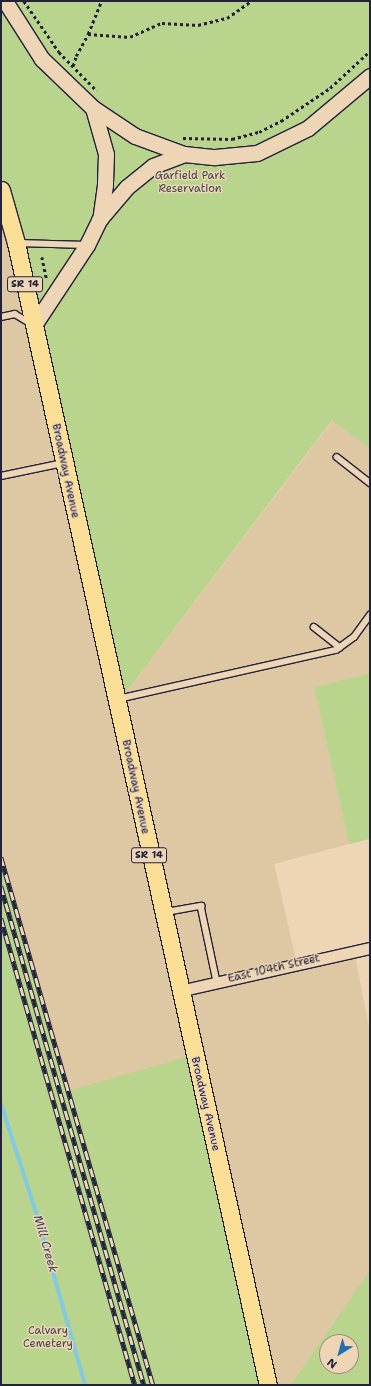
<!DOCTYPE html>
<style>
body{margin:0}
#map{position:relative;width:371px;height:1386px;overflow:hidden;background:#edd5b5;font-family:"Shantell Sans",sans-serif}
div>[style]{position:absolute}
.built>*{inset:0;background:#dec7a3}
.green>*{inset:0;background:#b9d48c}
.stream>*{height:4px;margin:-2px;padding:0 2px;transform-origin:2px;border-radius:2px;background:#81cae1}
.path>*{height:2.5px;margin-top:-1.25px;transform-origin:0;background:repeating-linear-gradient(90deg,#22223b 0 3px,transparent 0 6px)}
.roads{filter:drop-shadow(1px 0 #22223b) drop-shadow(-1px 0 #22223b) drop-shadow(0 1px #22223b) drop-shadow(0 -1px #22223b)}
.lane>*{height:5.5px;margin:-2.75px;padding:0 2.75px;transform-origin:2.75px;border-radius:2.75px;background:#edd5b5}
.street>*{height:11px;margin:-5.5px;padding:0 5.5px;transform-origin:5.5px;border-radius:5.5px;background:#edd5b5}
.secondary>*{height:15px;margin:-7.5px;padding:0 7.5px;transform-origin:7.5px;border-radius:7.5px;background:#edd5b5}
.primary>*{height:17px;margin:-8.5px;padding:0 8.5px;transform-origin:8.5px;border-radius:8.5px;background:#fbdf96}
.rail>*{height:4.5px;margin-top:-2.25px;transform-origin:0;background:repeating-linear-gradient(90deg,#edd5b5 0 9px,#22223b 0 18px);box-sizing:border-box;border-block:1px solid #22223b}
span{translate:-50% -50%;white-space:nowrap;text-align:center;line-height:1.15;-webkit-text-stroke:3px #edd5b5;paint-order:stroke}
.shield-label span{padding:1px 3px;background:#edd5b5;border:1px solid;border-radius:3px;-webkit-text-stroke-width:0}
.shield-label{font-size:10px;color:#22223b;font-weight:700}
.park-label{font-size:11px;color:#40464b}
.street-label{font-size:11px;color:#22223b}
.water-label{font-size:12px;color:#35445c;font-style:italic}
.frame{position:absolute;inset:0;border:2px solid #22223b;pointer-events:none}
.north{position:absolute;left:319px;top:1334px;width:40px;height:40px;box-sizing:border-box;background:#edd5b5;border:1px solid #9c8d84;border-radius:50%;rotate:217deg;font-size:11px;font-weight:700;line-height:16px;text-align:center;color:#22223b}
.north::after{content:'';display:block;margin:auto;width:14px;height:18px;background:#1f6fb2;clip-path:polygon(50% 0,100% 100%,50% 72%,0 100%)}
</style>
<div id="map">
<div class="built">
<i style="clip-path:polygon(1px 193px,119px 702px,333px 420px,370px 448px,370px 673px,314px 687px,349px 844px,274px 864px,297px 964px,354px 951px,370px 1032px,370px 1270px,292px 1385px,268px 1385px,128px 1330px,1px 886px)"></i>
</div>
<div class="green">
<i style="clip-path:polygon(1px 1px,370px 1px,370px 448px,332px 420px,118px 703px,1px 190px)"></i>
<i style="clip-path:polygon(370px 673px,370px 839px,349px 844px,314px 687px)"></i>
<i style="clip-path:polygon(1px 857px,68px 1091px,194px 1055px,268px 1385px,1px 1385px)"></i>
<i style="clip-path:polygon(evenodd,370px 1270px,370px 1385px,291px 1385px,370px 1270px,327px 1342px,351px 1342px,351px 1366px,327px 1366px,327px 1342px)"></i>
</div>
<div class="stream">
<i style="left:1px;top:1104px;width:110px;rotate:72.1deg"></i>
<i style="left:35px;top:1209px;width:183px;rotate:74.1deg"></i>
</div>
<div class="path">
<i style="left:24px;top:1px;width:62px;rotate:55.5deg"></i>
<i style="left:59px;top:52px;width:54px;rotate:45.7deg"></i>
<i style="left:88px;top:34px;width:35px;rotate:-68deg"></i>
<i style="left:73px;top:66px;width:10px;rotate:-73deg"></i>
<i style="left:76px;top:56px;width:25px;rotate:-61deg"></i>
<i style="left:88px;top:34px;width:42px;rotate:4.1deg"></i>
<i style="left:130px;top:37px;width:35px;rotate:-24deg"></i>
<i style="left:162px;top:23px;width:36px;rotate:3deg"></i>
<i style="left:198px;top:25px;width:30px;rotate:-14deg"></i>
<i style="left:227px;top:18px;width:29px;rotate:-35deg"></i>
<i style="left:183px;top:138px;width:49px;rotate:1.2deg"></i>
<i style="left:232px;top:139px;width:28px;rotate:-15deg"></i>
<i style="left:259px;top:132px;width:25px;rotate:-27deg"></i>
<i style="left:281px;top:121px;width:59px;rotate:-34deg"></i>
<i style="left:330px;top:88px;width:54px;rotate:-42.8deg"></i>
<i style="left:42px;top:257px;width:24px;rotate:78deg"></i>
</div>
<div class="roads">
<div class="lane">
<i style="left:18px;top:243px;width:68px;rotate:1.7deg"></i>
<i style="left:1px;top:317px;width:14px;rotate:-12deg"></i>
<i style="left:15px;top:314px;width:17px;rotate:31deg"></i>
<i style="left:337px;top:457px;width:42px;rotate:38.2deg"></i>
<i style="left:1px;top:476px;width:63px;rotate:-11.8deg"></i>
<i style="left:314px;top:627px;width:33px;rotate:38deg"></i>
<i style="left:118px;top:699px;width:223px;rotate:-12.7deg"></i>
<i style="left:336px;top:650px;width:22px;rotate:-36deg"></i>
<i style="left:354px;top:637px;width:27px;rotate:-54deg"></i>
<i style="left:166px;top:912px;width:36px;rotate:-10deg"></i>
<i style="left:201px;top:906px;width:78px;rotate:78.1deg"></i>
</div>
<div class="street">
<i style="left:179px;top:991px;width:196px;rotate:-12.7deg"></i>
</div>
<div class="secondary">
<i style="left:5px;top:1px;width:69px;rotate:57.5deg"></i>
<i style="left:42px;top:59px;width:71px;rotate:43.9deg"></i>
<i style="left:93px;top:108px;width:48px;rotate:74.2deg"></i>
<i style="left:106px;top:154px;width:31px;rotate:92deg"></i>
<i style="left:105px;top:185px;width:34px;rotate:98deg"></i>
<i style="left:93px;top:108px;width:50px;rotate:33.7deg"></i>
<i style="left:135px;top:136px;width:52px;rotate:20.2deg"></i>
<i style="left:34px;top:325px;width:96px;rotate:-56.5deg"></i>
<i style="left:87px;top:245px;width:28px;rotate:-64deg"></i>
<i style="left:99px;top:220px;width:43px;rotate:-49.7deg"></i>
<i style="left:127px;top:187px;width:33px;rotate:-39deg"></i>
<i style="left:153px;top:166px;width:33px;rotate:-21deg"></i>
<i style="left:184px;top:154px;width:31px;rotate:6deg"></i>
<i style="left:215px;top:157px;width:42px;rotate:-5.4deg"></i>
<i style="left:257px;top:153px;width:57px;rotate:-26.1deg"></i>
<i style="left:308px;top:128px;width:81px;rotate:-40deg"></i>
</div>
<div class="primary">
<i style="left:1px;top:190px;width:55px;rotate:74.2deg"></i>
<i style="left:16px;top:243px;width:1169px;rotate:77.56deg"></i>
</div>
</div>
<div class="rail">
<i style="left:1px;top:857px;width:549px;rotate:73.94deg"></i>
<i style="left:1px;top:886px;width:519px;rotate:74.01deg"></i>
<i style="left:1px;top:918px;width:486px;rotate:74deg"></i>
</div>
<div class="shield-label">
<span style="left:25px;top:284px">SR 14</span>
<span style="left:149px;top:855px">SR 14</span>
</div>
<div class="park-label">
<span style="left:190px;top:183px">Garfield Park<br>Reservation</span>
<span style="left:48px;top:1338px">Calvary<br>Cemetery</span>
</div>
<div class="street-label">
<span style="left:65px;top:471px;rotate:78deg">Broadway Avenue</span>
<span style="left:135px;top:787px;rotate:78deg">Broadway Avenue</span>
<span style="left:274px;top:969px;rotate:-13deg">East 104th Street</span>
<span style="left:205px;top:1104px;rotate:77deg">Broadway Avenue</span>
</div>
<div class="water-label">
<span style="left:45px;top:1244px;rotate:74deg">Mill Creek</span>
</div>
<div class="frame"></div>
<div class="north">N</div>
</div>
